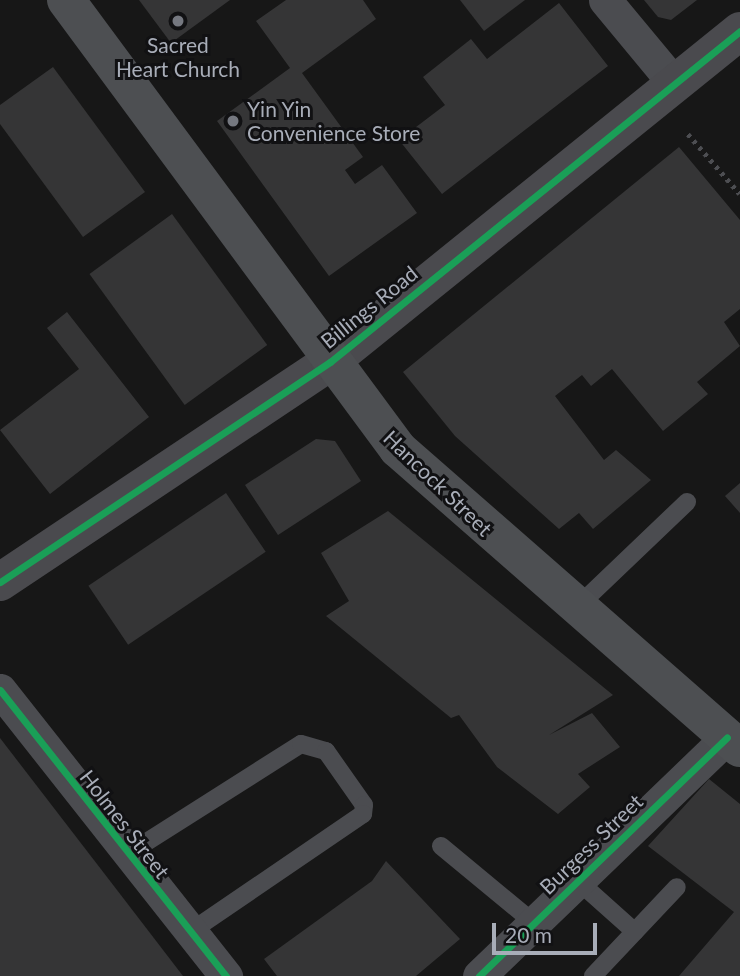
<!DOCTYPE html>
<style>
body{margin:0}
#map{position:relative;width:740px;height:976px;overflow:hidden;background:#171717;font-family:Lato,sans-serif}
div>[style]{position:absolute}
.building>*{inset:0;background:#353536;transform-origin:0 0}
.path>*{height:4.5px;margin-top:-2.25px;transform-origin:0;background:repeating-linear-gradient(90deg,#4d4e52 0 3.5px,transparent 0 8.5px)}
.lane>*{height:18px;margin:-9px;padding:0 9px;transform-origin:9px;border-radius:9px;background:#4b4c50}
.street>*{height:33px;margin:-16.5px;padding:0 16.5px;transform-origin:16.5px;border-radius:16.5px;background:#4b4c50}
.secondary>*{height:38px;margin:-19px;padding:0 19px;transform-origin:19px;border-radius:19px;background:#4a4a4e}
.primary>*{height:38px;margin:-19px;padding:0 19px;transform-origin:19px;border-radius:19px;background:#4d4f52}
.cycleway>*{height:7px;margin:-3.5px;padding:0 3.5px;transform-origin:3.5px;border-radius:3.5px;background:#1a9f57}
.dots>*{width:19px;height:19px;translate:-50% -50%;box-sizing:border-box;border:4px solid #111113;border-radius:50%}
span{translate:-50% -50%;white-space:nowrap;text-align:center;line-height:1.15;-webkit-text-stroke:6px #111113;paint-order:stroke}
.poi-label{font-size:21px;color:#a8adb8}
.left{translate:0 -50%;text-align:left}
.street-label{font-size:21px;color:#a8adb8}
.scale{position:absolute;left:492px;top:923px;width:105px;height:32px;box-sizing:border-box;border:4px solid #a8adb8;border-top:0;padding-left:9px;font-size:21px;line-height:24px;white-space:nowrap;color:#a8adb8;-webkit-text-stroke:5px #111113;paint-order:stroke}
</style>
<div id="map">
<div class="building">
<i style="clip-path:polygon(139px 0,230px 0,171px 43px)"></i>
<i style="clip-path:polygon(286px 0,363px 0,376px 19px,302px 73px,363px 157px,345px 170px,355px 184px,382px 165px,417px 213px,329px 276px,217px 121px,290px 68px,256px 21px)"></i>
<i style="clip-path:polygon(460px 0,525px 0,484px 31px)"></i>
<i style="clip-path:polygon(644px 0,697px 0,671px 20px,658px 17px)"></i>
<i style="clip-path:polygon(559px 3px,608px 66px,442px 194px,399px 140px,445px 105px,423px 77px,471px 39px,487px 59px)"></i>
<i style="clip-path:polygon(53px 67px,145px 192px,83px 237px,0 124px,0 105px)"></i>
<i style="clip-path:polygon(679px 147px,740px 220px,740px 309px,724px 322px,740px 346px,697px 382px,708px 394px,663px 431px,612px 369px,591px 386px,582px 375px,555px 396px,604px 460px,616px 450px,651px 480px,593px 529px,579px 513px,559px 529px,455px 436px,403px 372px)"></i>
<i style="left:172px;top:214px;width:162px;height:102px;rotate:54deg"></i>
<i style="clip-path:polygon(67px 312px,149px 417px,50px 494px,0 430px,79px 369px,47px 328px)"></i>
<i style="clip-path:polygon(316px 439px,335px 441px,361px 481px,278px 535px,245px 485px)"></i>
<i style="clip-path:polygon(740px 483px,740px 513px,725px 496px)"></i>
<i style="left:226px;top:493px;width:71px;height:166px;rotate:56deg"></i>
<i style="clip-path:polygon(388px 511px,613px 695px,549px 735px,592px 713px,620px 747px,578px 774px,590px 787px,558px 814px,497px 767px,459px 715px,451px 718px,326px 616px,349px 601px,321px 553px)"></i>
<i style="clip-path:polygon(0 738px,117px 890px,183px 976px,0 976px)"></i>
<i style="clip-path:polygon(709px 779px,740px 804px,740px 976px,679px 976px,734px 912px,648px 846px)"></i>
<i style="clip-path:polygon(386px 861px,460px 939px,416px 976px,277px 976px,264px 959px,372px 881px)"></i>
</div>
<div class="path">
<i style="left:688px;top:134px;width:79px;rotate:49.1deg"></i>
</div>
<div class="lane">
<i style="left:575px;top:609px;width:155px;rotate:-43.7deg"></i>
<i style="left:441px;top:846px;width:121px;rotate:39.6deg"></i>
<i style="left:126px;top:855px;width:207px;rotate:-32.4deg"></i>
<i style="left:301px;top:744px;width:26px;rotate:16deg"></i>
<i style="left:326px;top:751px;width:66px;rotate:54.9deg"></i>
<i style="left:364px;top:805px;width:9px;rotate:96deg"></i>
<i style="left:363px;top:814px;width:209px;rotate:145.7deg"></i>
<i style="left:578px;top:881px;width:76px;rotate:41.8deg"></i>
<i style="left:593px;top:976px;width:122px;rotate:-46.7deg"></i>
</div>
<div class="street">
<i style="left:605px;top:0;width:108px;rotate:50.3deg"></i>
<i style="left:0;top:690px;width:365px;rotate:51.7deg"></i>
<i style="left:479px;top:976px;width:344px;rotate:-43.9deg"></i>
</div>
<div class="secondary">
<i style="left:0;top:582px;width:397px;rotate:-33.7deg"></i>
<i style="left:330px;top:362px;width:527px;rotate:-38.91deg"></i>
</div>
<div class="primary">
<i style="left:66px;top:0;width:558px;rotate:53.52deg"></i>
<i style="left:398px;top:449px;width:454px;rotate:41.2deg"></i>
</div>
<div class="cycleway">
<i style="left:0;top:582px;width:397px;rotate:-33.7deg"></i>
<i style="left:330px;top:362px;width:527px;rotate:-38.91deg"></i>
<i style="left:0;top:690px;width:365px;rotate:51.7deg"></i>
<i style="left:479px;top:976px;width:344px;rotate:-43.9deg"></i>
</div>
<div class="dots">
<i style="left:178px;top:21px;background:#757880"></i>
<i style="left:233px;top:121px;background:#757880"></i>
</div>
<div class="poi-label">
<span style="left:178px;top:57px">Sacred<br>Heart Church</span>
<span class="left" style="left:247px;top:121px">Yin Yin<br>Convenience Store</span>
</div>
<div class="street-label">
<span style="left:369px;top:307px;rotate:-39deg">Billings Road</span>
<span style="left:438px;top:483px;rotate:44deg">Hancock Street</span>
<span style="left:125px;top:824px;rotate:52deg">Holmes Street</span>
<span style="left:591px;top:844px;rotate:-44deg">Burgess Street</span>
</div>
<div class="scale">20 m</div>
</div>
